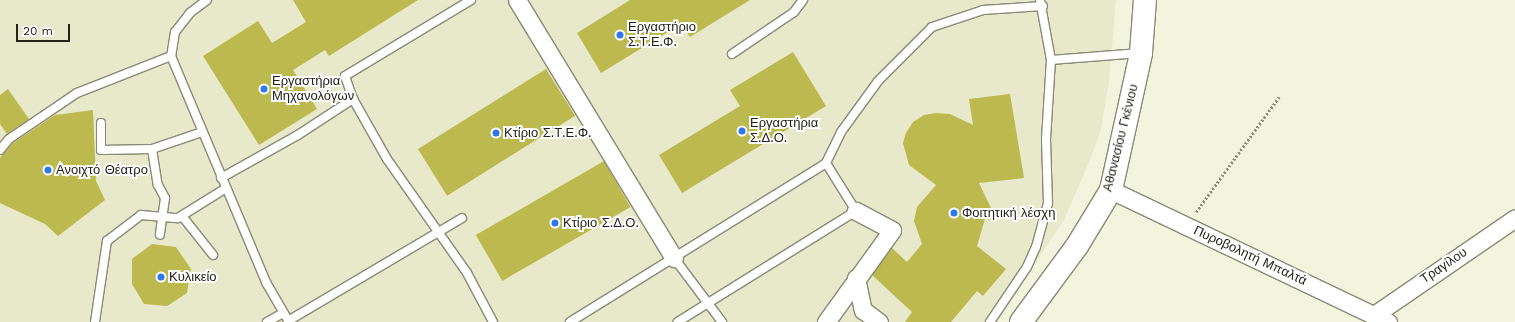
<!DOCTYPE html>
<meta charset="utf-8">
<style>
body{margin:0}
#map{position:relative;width:1515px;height:322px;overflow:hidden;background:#f3f4dd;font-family:"Work Sans",sans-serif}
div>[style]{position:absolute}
.built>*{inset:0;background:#e8e8ca}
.building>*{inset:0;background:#bcb94e;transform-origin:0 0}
.path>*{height:2.5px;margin-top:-1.25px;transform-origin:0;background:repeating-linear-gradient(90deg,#8b8c7c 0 2px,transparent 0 4px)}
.roads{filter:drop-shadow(1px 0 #898a75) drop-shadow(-1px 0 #898a75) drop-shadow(0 1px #898a75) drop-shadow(0 -1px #898a75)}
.lane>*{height:8px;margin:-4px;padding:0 4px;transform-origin:4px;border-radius:4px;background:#fff}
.street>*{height:17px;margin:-8.5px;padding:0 8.5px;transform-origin:8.5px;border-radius:8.5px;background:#fff}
.secondary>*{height:22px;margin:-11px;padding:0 11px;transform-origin:11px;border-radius:11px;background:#fff}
.dots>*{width:11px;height:11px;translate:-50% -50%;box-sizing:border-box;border:2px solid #fff;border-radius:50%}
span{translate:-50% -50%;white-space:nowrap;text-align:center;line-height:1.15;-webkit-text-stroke:4px #fff;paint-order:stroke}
.poi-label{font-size:13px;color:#23231b}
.left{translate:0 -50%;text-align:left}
.street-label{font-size:13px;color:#23231b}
.scale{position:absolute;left:16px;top:24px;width:54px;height:18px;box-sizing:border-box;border:2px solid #23231b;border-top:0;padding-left:5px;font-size:12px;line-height:14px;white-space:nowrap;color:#23231b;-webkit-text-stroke:3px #fff;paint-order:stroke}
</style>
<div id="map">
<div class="built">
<i style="clip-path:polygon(0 0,1116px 0,1109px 81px,1101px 129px,1092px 155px,1064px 220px,996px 322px,0 322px)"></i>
</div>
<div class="building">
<i style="clip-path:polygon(293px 0,418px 0,329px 56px,325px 50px,293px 70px,317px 109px,259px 145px,203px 56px,258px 21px,272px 43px,306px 22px)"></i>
<i style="clip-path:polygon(630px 0,750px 0,690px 37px,681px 24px,601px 73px,577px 33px)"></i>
<i style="clip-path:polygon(793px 52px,826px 106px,682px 193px,659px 155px,740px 106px,730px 90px)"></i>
<i style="left:546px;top:69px;width:55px;height:151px;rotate:58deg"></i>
<i style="clip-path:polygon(8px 89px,29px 119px,7px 134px,0 124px,0 95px)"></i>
<i style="clip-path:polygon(1010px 94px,1024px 178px,979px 183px,991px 208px,993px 220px,985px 219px,977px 246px,1006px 269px,983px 296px,977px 291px,951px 322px,905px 322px,912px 312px,872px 275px,892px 248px,907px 262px,922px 244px,914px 221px,917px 207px,936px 185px,909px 165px,903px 143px,906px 133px,913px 122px,924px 115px,936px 113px,950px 114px,973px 125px,969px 99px)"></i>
<i style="clip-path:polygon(93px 110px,96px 181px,105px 200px,58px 236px,45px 224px,0 203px,0 158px,13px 143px,55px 115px)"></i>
<i style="left:604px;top:161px;width:53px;height:148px;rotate:60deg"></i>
<i style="clip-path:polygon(152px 244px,176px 247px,191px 269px,187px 293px,167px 306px,144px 304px,132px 284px,132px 259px)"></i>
</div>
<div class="path">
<i style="left:1196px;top:212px;width:142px;rotate:-54.2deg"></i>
</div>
<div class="roads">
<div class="lane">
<i style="left:207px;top:0;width:21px;rotate:143deg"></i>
<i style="left:190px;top:13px;width:24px;rotate:128deg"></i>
<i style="left:175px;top:32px;width:24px;rotate:99deg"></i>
<i style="left:171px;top:56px;width:247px;rotate:67.2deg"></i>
<i style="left:267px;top:284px;width:44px;rotate:59.9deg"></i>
<i style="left:471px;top:0;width:147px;rotate:148.9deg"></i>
<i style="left:345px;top:76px;width:24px;rotate:71deg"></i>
<i style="left:353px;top:99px;width:69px;rotate:60.5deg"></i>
<i style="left:387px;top:159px;width:139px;rotate:54.9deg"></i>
<i style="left:467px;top:273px;width:55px;rotate:62deg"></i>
<i style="left:1040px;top:0;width:61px;rotate:79.6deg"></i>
<i style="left:1051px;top:60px;width:89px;rotate:-4.5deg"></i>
<i style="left:732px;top:54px;width:75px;rotate:-34.1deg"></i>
<i style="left:794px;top:12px;width:15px;rotate:-53deg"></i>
<i style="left:101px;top:123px;width:27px;rotate:90deg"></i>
<i style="left:101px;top:150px;width:51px;rotate:-1.1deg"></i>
<i style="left:152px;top:149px;width:36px;rotate:81deg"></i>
<i style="left:158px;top:185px;width:15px;rotate:62deg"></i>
<i style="left:165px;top:198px;width:37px;rotate:98deg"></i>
<i style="left:152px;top:149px;width:53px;rotate:-18.8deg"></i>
<i style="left:0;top:150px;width:14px;rotate:-51deg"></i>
<i style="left:9px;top:139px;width:82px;rotate:-34.1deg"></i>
<i style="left:77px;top:93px;width:101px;rotate:-21.5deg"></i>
<i style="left:826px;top:163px;width:34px;rotate:-64deg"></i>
<i style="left:841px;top:132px;width:63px;rotate:-54deg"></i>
<i style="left:878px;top:81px;width:76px;rotate:-45deg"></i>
<i style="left:932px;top:27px;width:54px;rotate:-18.4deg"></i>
<i style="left:983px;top:10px;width:60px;rotate:-3.8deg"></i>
<i style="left:221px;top:178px;width:88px;rotate:-29.2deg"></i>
<i style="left:298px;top:135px;width:66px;rotate:-33.2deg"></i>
<i style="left:182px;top:216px;width:50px;rotate:51.5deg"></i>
<i style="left:674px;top:258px;width:80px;rotate:53.1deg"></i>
<i style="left:288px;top:321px;width:202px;rotate:-30.6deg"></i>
<i style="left:95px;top:322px;width:82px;rotate:-81.6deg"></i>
<i style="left:107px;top:241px;width:43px;rotate:-37.4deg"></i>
<i style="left:141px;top:215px;width:37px;rotate:5deg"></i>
<i style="left:178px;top:218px;width:57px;rotate:-32deg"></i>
<i style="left:267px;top:322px;width:18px;rotate:-29deg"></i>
<i style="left:570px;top:322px;width:301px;rotate:-31.8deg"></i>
<i style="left:826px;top:163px;width:57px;rotate:58deg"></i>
<i style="left:856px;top:211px;width:210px;rotate:148.1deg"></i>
<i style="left:990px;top:322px;width:66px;rotate:-56.1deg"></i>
<i style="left:1027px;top:267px;width:22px;rotate:-66deg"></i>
<i style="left:1036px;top:247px;width:46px;rotate:-74.7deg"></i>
<i style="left:1048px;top:203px;width:64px;rotate:-91.8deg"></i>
<i style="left:1046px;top:139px;width:79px;rotate:-86.4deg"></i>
</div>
<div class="street">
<i style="left:517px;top:0;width:302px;rotate:58.7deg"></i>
<i style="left:1111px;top:190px;width:307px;rotate:25.5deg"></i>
<i style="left:856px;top:278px;width:33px;rotate:78deg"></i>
<i style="left:863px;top:310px;width:20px;rotate:37deg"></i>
<i style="left:1374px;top:315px;width:171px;rotate:-34.5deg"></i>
<i style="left:826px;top:322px;width:113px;rotate:-54.3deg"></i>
<i style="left:892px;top:230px;width:41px;rotate:-152.2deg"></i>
</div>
<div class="secondary">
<i style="left:1021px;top:322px;width:94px;rotate:-53.6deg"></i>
<i style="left:1077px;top:246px;width:66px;rotate:-58.7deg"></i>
<i style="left:1111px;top:190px;width:140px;rotate:-77.6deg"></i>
<i style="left:1141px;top:53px;width:53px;rotate:-85.7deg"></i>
</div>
</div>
<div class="dots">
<i style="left:620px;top:35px;background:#2d7ae6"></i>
<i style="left:264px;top:89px;background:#2d7ae6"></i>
<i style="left:742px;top:131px;background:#2d7ae6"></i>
<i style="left:496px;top:133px;background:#2d7ae6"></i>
<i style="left:48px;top:170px;background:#2d7ae6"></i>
<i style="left:954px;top:213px;background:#2d7ae6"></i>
<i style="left:555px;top:223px;background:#2d7ae6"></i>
<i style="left:161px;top:277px;background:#2d7ae6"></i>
</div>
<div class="poi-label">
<span class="left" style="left:628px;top:35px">Εργαστήριο<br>Σ.Τ.Ε.Φ.</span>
<span class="left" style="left:272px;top:89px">Εργαστήρια<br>Μηχανολόγων</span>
<span class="left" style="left:750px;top:131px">Εργαστήρια<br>Σ.Δ.Ο.</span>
<span class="left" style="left:504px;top:133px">Κτίριο Σ.Τ.Ε.Φ.</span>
<span class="left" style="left:56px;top:170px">Ανοιχτό Θέατρο</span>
<span class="left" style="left:962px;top:213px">Φοιτητική λέσχη</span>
<span class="left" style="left:563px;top:223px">Κτίριο Σ.Δ.Ο.</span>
<span class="left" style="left:169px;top:277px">Κυλικείο</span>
</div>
<div class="street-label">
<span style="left:1121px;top:138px;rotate:-76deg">Αθανασίου Γκένιου</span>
<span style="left:1250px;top:256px;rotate:25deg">Πυροβολητή Μπαλτά</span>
<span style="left:1444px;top:266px;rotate:-34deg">Τραγίλου</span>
</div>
<div class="scale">20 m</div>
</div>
